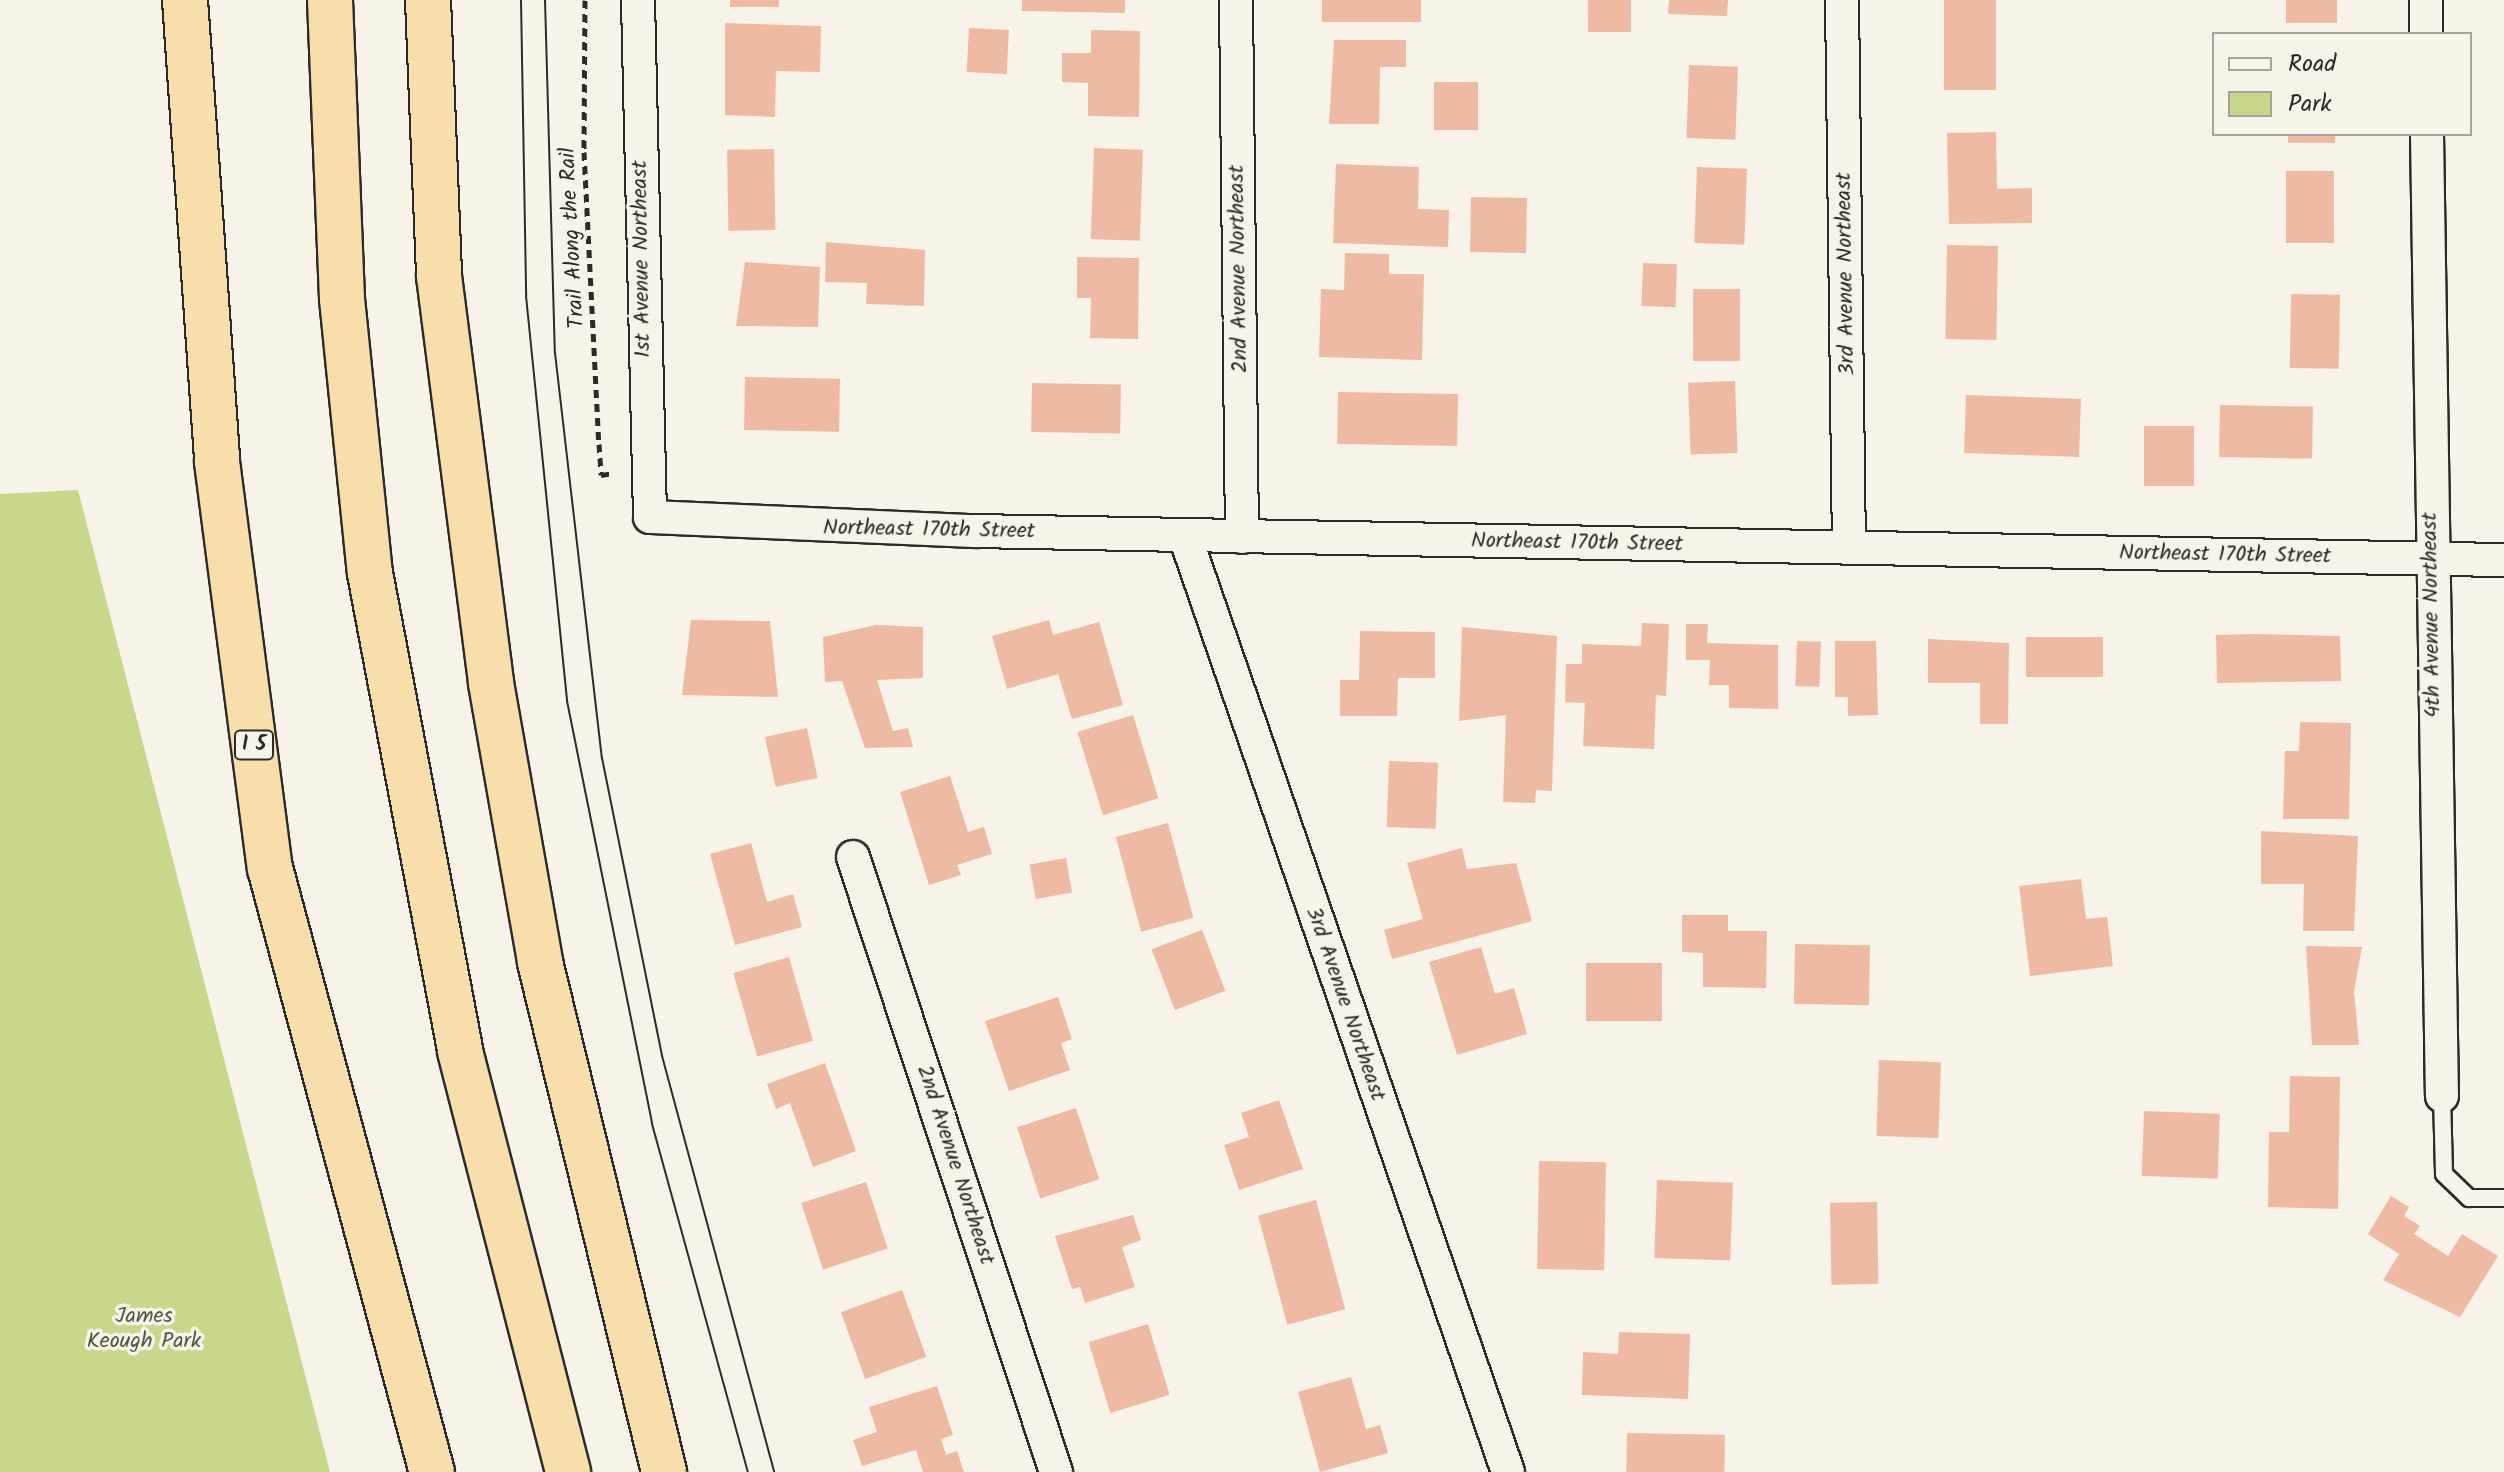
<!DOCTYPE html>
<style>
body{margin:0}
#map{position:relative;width:2504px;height:1472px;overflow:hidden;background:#f7f3e8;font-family:Kalam,sans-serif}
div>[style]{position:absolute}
.green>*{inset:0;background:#c8d78a}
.building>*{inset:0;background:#efbaa3;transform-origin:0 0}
.path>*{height:5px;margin-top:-2.5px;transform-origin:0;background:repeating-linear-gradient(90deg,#2b2b2b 0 8px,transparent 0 14px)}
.roads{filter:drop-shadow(2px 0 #2b2b2b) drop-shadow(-2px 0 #2b2b2b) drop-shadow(0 2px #2b2b2b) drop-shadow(0 -2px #2b2b2b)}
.lane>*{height:16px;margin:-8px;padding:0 8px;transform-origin:8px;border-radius:8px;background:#f7f3e8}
.street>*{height:32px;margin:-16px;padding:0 16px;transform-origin:16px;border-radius:16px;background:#f7f3e8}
.highway>*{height:44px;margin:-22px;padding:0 22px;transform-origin:22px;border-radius:22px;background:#f8deab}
.tram>*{height:2px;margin:-1px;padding:0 1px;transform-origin:1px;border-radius:1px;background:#2b2b2b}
span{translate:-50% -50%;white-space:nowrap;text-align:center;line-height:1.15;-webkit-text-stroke:7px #f7f3e8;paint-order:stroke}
.shield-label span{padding:2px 6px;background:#f7f3e8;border:2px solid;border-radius:6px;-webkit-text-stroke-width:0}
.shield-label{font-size:20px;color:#2b2b2b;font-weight:700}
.street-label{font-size:22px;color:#2b2b2b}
.park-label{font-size:22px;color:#525643}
.legend{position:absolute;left:2212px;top:32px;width:260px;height:104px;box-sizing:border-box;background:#f7f3e8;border:2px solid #a5a39c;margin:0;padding:10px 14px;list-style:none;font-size:24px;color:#2b2b2b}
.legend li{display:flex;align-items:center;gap:16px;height:40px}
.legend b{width:40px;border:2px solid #a5a39c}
</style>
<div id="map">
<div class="green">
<i style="clip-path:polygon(78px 490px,330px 1472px,0 1472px,0 494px)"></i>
</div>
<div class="building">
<i style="left:730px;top:0;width:49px;height:7px"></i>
<i style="clip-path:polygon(1022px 0,1125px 0,1125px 13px,1022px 11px)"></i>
<i style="left:1322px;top:0;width:99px;height:22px"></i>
<i style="left:1588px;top:0;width:43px;height:32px"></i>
<i style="clip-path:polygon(1669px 0,1728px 0,1727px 16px,1668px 14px)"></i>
<i style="left:1944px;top:0;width:52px;height:90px"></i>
<i style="left:2286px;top:0;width:51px;height:23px"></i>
<i style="clip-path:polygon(725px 23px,821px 26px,820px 72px,776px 71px,775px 117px,725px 115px)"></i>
<i style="left:969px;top:28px;width:40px;height:44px;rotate:3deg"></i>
<i style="clip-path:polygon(1091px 30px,1140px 31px,1139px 117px,1088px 116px,1088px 83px,1062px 82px,1062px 53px,1091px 53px)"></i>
<i style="clip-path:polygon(1334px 40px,1406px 40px,1406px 67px,1380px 67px,1379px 124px,1329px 124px)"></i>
<i style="left:1689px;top:65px;width:49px;height:73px;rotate:2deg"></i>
<i style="left:1478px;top:82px;width:48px;height:44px;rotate:90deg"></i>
<i style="clip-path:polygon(1996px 132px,1997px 189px,2032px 188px,2032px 223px,1949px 224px,1947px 133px)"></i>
<i style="left:2288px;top:134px;width:47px;height:9px"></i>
<i style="left:1094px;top:148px;width:49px;height:91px;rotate:2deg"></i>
<i style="left:774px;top:149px;width:81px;height:47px;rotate:89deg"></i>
<i style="clip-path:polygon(1336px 164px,1419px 167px,1418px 209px,1449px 210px,1448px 247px,1333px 243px)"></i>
<i style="left:1697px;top:167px;width:50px;height:76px;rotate:2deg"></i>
<i style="left:2286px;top:171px;width:48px;height:72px"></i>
<i style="left:1471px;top:197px;width:56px;height:55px;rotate:1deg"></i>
<i style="clip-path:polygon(826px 242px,925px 250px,924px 306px,866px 304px,867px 283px,825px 282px)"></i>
<i style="left:1947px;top:245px;width:51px;height:94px;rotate:1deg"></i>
<i style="clip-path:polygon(1345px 253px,1389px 254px,1389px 274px,1424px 274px,1422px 360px,1319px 357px,1321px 289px,1344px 290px)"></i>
<i style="clip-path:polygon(1077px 257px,1139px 258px,1138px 339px,1090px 338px,1091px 298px,1077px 298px)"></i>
<i style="clip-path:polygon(745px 262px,820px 267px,818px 327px,736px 326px)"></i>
<i style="left:1643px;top:263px;width:34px;height:43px;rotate:2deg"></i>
<i style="left:1693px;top:289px;width:47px;height:72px"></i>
<i style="left:2291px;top:294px;width:49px;height:74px;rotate:1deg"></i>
<i style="left:745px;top:377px;width:95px;height:53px;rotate:1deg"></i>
<i style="left:1735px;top:381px;width:72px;height:47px;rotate:88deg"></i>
<i style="left:1032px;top:383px;width:89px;height:49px;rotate:1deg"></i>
<i style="left:1338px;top:392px;width:120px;height:52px;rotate:1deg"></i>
<i style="left:2081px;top:399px;width:58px;height:115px;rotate:92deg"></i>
<i style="left:2220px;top:405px;width:93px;height:52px;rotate:1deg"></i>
<i style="left:2144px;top:426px;width:50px;height:60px"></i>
<i style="clip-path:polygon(691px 620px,770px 621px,778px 697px,682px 695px)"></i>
<i style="clip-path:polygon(1049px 620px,1053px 635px,1099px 622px,1123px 705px,1072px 719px,1058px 674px,1007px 689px,992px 636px)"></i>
<i style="clip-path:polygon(1642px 623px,1669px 624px,1666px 696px,1656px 695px,1654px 749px,1583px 746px,1585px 703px,1565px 702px,1566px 664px,1582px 664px,1582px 644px,1641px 646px)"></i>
<i style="clip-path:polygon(1686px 624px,1708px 624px,1707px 643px,1778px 645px,1778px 709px,1729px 708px,1729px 685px,1709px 685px,1710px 660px,1686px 660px)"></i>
<i style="clip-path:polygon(876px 625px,923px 627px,923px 678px,877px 680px,893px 731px,908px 728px,913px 747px,865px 748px,842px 681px,825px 682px,823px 637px)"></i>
<i style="clip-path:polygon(1462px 627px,1557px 636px,1552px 791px,1536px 790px,1535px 803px,1503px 802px,1506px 715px,1459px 721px)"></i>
<i style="clip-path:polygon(1360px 631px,1435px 632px,1435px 678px,1398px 678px,1397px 716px,1340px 716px,1340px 680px,1359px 680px)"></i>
<i style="clip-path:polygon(2253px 634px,2340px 636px,2341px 681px,2217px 683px,2216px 635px)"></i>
<i style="left:2026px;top:637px;width:77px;height:40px"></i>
<i style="clip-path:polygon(1928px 639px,2009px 643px,2008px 724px,1980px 724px,1980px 683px,1928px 683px)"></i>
<i style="left:1797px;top:641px;width:24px;height:45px;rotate:2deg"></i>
<i style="clip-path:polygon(1835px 641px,1876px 641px,1878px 715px,1848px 716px,1848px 697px,1835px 697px)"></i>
<i style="left:1133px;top:715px;width:87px;height:58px;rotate:73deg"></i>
<i style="clip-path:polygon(2300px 722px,2351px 723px,2349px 819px,2283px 819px,2285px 751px,2299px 751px)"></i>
<i style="left:807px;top:728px;width:51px;height:43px;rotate:78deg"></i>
<i style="left:1389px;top:761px;width:49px;height:66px;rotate:2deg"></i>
<i style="clip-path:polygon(950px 776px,968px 832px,984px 827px,992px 854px,957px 865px,961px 875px,929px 885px,900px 792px)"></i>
<i style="left:1168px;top:823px;width:98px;height:54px;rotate:75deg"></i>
<i style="clip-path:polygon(2261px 831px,2358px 836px,2354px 931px,2303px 931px,2304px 884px,2261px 884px)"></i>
<i style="clip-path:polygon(751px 843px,767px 902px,793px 894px,802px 927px,735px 945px,710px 854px)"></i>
<i style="clip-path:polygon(1462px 848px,1467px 869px,1516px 863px,1532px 921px,1392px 959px,1384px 930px,1423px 919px,1407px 863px)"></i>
<i style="left:1066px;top:858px;width:35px;height:37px;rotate:80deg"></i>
<i style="clip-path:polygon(2081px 879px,2086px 919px,2107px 917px,2113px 966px,2030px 976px,2019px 886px)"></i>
<i style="clip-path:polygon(1682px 915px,1728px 915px,1728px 931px,1767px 931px,1766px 988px,1703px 987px,1703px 953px,1682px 952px)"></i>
<i style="left:1202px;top:930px;width:65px;height:54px;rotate:69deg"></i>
<i style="left:1795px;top:944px;width:75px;height:60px;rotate:1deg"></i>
<i style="clip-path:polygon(2306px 946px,2362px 947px,2354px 991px,2359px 1045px,2312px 1045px)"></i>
<i style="clip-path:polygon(1481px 947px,1495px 994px,1514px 988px,1527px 1034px,1457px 1055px,1429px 962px)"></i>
<i style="left:789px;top:957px;width:87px;height:58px;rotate:74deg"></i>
<i style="left:1662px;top:963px;width:58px;height:76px;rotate:90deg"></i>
<i style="clip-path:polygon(1058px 997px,1072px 1039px,1061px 1043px,1070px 1070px,1009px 1091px,985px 1021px)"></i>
<i style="left:1879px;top:1060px;width:62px;height:76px;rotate:2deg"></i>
<i style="clip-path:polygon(825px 1063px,856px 1151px,813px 1167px,790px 1103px,776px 1109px,767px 1084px)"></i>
<i style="clip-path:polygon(2290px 1076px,2340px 1077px,2338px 1209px,2268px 1207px,2269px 1132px,2289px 1132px)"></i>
<i style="clip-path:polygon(1279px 1100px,1303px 1169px,1239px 1190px,1224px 1145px,1249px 1137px,1241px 1113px)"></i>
<i style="left:1076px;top:1108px;width:75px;height:62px;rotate:72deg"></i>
<i style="left:2144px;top:1111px;width:76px;height:65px;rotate:2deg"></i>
<i style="left:1539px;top:1161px;width:67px;height:108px;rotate:1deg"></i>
<i style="left:1657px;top:1180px;width:76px;height:78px;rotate:2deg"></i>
<i style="left:866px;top:1182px;width:70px;height:68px;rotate:72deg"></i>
<i style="clip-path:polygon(2391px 1196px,2409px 1207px,2404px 1216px,2420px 1226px,2414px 1234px,2448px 1256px,2462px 1234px,2498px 1256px,2460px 1317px,2383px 1280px,2399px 1254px,2368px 1234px)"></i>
<i style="left:1316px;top:1200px;width:113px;height:60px;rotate:75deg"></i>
<i style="left:1877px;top:1202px;width:82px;height:47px;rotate:89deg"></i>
<i style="clip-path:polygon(1133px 1215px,1141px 1240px,1122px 1247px,1135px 1287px,1085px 1303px,1080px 1287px,1072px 1289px,1055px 1236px)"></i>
<i style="left:902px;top:1290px;width:71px;height:65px;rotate:70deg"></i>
<i style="left:1148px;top:1324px;width:74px;height:62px;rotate:73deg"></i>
<i style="clip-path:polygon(1619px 1332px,1690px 1334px,1688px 1399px,1582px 1395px,1583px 1352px,1618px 1354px)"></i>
<i style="clip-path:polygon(1351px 1377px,1366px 1429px,1380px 1425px,1388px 1453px,1320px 1472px,1298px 1392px)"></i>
<i style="clip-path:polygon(937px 1386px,953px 1435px,941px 1439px,946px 1455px,957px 1451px,964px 1472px,923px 1472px,916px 1450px,862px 1466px,853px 1440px,877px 1432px,869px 1407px)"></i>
<i style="left:1627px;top:1433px;width:98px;height:39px;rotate:1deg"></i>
</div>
<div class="path">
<i style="left:585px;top:0;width:152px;rotate:90.4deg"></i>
<i style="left:584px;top:152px;width:292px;rotate:87.1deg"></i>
<i style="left:599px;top:444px;width:31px;rotate:86deg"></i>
<i style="left:601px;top:475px;width:12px;rotate:-9deg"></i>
</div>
<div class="roads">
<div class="lane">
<i style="left:2442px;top:1096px;width:78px;rotate:88.5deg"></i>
<i style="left:2444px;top:1174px;width:35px;rotate:44deg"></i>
<i style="left:2469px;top:1198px;width:35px"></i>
</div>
<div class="street">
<i style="left:638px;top:0;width:517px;rotate:88.67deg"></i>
<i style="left:650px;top:517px;width:325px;rotate:2.5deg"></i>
<i style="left:975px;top:531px;width:1529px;rotate:1.09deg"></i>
<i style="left:1236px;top:0;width:537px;rotate:89.36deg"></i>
<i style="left:1842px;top:0;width:548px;rotate:89.27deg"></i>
<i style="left:2426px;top:0;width:34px;rotate:90deg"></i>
<i style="left:2427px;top:134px;width:962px;rotate:89.11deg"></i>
<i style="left:1185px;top:536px;width:990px;rotate:70.96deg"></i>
<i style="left:853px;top:857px;width:648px;rotate:71.73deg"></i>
</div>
<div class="highway">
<i style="left:185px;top:0;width:463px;rotate:86deg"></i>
<i style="left:217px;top:462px;width:409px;rotate:82.6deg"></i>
<i style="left:270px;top:868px;width:625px;rotate:74.99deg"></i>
<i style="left:330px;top:0;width:299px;rotate:87.7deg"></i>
<i style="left:342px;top:299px;width:275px;rotate:84.2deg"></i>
<i style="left:370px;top:573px;width:486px;rotate:79.3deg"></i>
<i style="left:460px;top:1051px;width:435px;rotate:75.6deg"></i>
<i style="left:428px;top:0;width:276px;rotate:87.7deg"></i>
<i style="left:439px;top:276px;width:410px;rotate:82.7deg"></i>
<i style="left:491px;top:683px;width:283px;rotate:80deg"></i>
<i style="left:540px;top:962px;width:525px;rotate:76.33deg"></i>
</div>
</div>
<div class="tram">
<i style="left:521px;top:0;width:296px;rotate:89deg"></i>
<i style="left:526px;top:296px;width:407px;rotate:84.2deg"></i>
<i style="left:567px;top:701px;width:431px;rotate:78.6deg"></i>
<i style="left:652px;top:1124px;width:361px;rotate:74.6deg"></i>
<i style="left:545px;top:0;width:353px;rotate:88.4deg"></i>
<i style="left:555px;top:353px;width:408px;rotate:83.4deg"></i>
<i style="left:602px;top:758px;width:304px;rotate:78.6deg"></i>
<i style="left:662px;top:1056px;width:431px;rotate:74.9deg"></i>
</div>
<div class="shield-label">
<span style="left:254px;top:745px">I 5</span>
</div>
<div class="street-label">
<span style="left:573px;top:238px;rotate:-93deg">Trail Along the Rail</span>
<span style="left:642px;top:259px;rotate:-91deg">1st Avenue Northeast</span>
<span style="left:1239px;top:269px;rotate:-91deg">2nd Avenue Northeast</span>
<span style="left:1846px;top:274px;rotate:-91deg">3rd Avenue Northeast</span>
<span style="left:929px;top:530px;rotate:1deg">Northeast 170th Street</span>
<span style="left:1577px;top:543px;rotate:1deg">Northeast 170th Street</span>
<span style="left:2225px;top:555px;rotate:1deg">Northeast 170th Street</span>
<span style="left:2432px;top:615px;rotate:-91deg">4th Avenue Northeast</span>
<span style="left:1345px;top:1004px;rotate:71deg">3rd Avenue Northeast</span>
<span style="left:955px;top:1165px;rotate:72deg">2nd Avenue Northeast</span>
</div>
<div class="park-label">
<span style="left:144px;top:1329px">James<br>Keough Park</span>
</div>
<ul class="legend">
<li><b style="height:10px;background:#f7f3e8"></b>Road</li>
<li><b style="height:22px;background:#c8d78a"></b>Park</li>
</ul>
</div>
